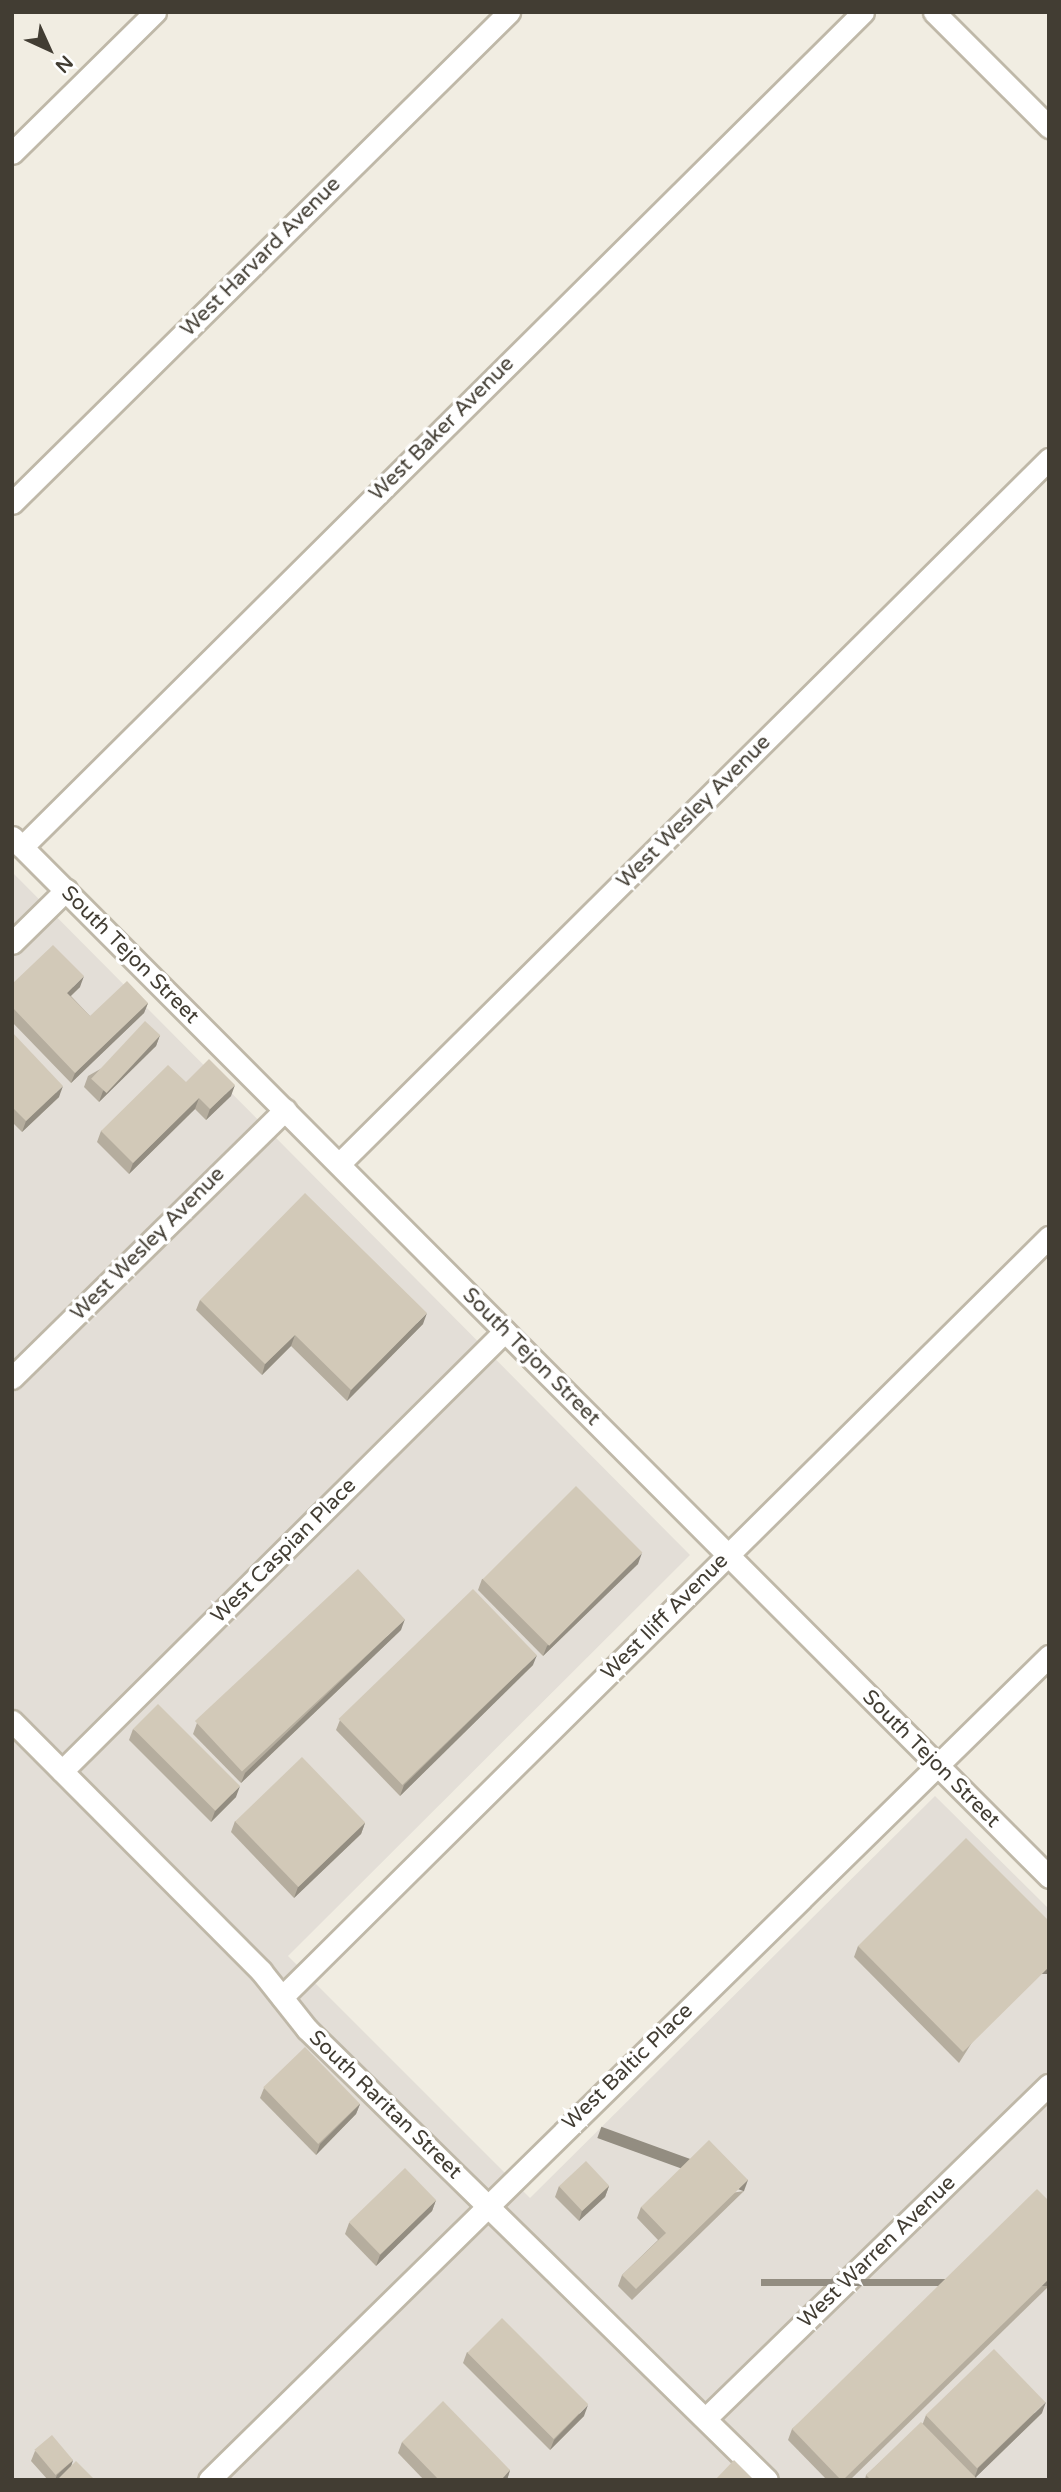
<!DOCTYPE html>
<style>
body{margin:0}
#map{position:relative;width:1061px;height:2492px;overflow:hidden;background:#f1ede2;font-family:"Varela Round",sans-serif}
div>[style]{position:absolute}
.industrial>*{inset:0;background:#e3ded7}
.roads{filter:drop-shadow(2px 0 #bfb8a8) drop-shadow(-2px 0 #bfb8a8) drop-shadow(0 2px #bfb8a8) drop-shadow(0 -2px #bfb8a8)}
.street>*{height:21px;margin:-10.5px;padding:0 10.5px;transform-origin:10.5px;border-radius:10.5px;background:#fff}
.wall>*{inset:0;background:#b5ad9e}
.shaded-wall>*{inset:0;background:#938d81;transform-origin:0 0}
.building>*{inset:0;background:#d2c9b8;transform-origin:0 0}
span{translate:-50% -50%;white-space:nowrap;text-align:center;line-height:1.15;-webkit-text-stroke:7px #fff;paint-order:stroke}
.street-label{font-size:21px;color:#423d33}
.frame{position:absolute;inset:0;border:14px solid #423d33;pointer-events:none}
.north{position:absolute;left:14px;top:14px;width:70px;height:70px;-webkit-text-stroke:5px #fff;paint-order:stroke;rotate:135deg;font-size:19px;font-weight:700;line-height:28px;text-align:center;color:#423d33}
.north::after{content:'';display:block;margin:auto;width:24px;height:32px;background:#423d33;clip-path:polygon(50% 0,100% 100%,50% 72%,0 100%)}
</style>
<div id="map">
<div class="industrial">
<i style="clip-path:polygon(12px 872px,690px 1555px,288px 1956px,530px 2198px,935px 1796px,1049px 1909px,1049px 2480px,12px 2480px)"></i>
</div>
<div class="roads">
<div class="street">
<i style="left:934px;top:12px;width:163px;rotate:45deg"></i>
<i style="left:12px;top:153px;width:201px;rotate:-44.6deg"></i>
<i style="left:12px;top:503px;width:699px;rotate:-44.65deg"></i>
<i style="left:12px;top:837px;width:1469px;rotate:45.08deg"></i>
<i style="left:22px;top:847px;width:1185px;rotate:-44.79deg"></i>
<i style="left:12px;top:943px;width:76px;rotate:-44.5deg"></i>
<i style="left:339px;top:1164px;width:1001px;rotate:-44.8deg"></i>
<i style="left:12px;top:1378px;width:383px;rotate:-44.5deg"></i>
<i style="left:12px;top:1721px;width:353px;rotate:45.1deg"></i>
<i style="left:261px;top:1971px;width:74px;rotate:51.6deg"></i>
<i style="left:307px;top:2029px;width:644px;rotate:44.43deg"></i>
<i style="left:62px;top:1771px;width:624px;rotate:-44.81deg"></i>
<i style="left:282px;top:1997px;width:1080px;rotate:-44.74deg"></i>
<i style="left:706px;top:2418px;width:478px;rotate:-44.2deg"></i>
<i style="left:209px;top:2480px;width:1177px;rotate:-44.45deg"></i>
</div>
</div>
<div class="wall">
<i style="clip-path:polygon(12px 984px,80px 987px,71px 996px,90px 1016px,148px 1003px,144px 1013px,71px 1083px,12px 1022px)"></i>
<i style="clip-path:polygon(12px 1032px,59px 1097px,22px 1132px,12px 1122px)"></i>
<i style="clip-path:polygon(160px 1035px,156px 1046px,99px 1102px,84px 1087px,88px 1076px)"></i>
<i style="clip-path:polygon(186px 1082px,231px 1096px,206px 1120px,195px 1109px,129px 1174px,97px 1142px,101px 1131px)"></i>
<i style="clip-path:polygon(200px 1300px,423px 1324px,347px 1401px,291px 1346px,262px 1375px,196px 1310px)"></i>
<i style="clip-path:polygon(638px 1564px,543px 1656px,478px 1590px,482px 1579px)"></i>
<i style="clip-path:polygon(401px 1630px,241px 1783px,193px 1734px,197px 1723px)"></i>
<i style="clip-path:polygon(533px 1665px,400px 1796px,336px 1730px,340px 1720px)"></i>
<i style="clip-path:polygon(133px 1729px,236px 1797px,211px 1822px,129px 1740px)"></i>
<i style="clip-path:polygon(235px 1821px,365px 1823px,361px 1834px,294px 1898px,231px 1832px)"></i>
<i style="clip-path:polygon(1049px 1921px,959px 2063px,854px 1957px,858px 1946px)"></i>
<i style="clip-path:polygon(264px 2088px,360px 2104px,356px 2114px,316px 2155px,260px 2098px)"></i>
<i style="clip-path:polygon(559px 2186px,609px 2186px,605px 2197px,579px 2221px,555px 2197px)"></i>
<i style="clip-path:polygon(744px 2191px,632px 2300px,618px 2286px,622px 2275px,658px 2240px,637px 2218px,641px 2207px)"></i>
<i style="clip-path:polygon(436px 2200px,432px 2211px,376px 2266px,345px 2234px,349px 2223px)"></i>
<i style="clip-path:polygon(1049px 2201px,1049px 2286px,850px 2480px,827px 2480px,788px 2440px,792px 2429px)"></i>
<i style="clip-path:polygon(467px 2352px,584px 2416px,550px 2450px,463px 2363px)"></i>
<i style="clip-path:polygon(1042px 2413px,976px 2477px,978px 2480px,865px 2480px,866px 2475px,923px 2423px,926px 2415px)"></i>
<i style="clip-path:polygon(402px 2442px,510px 2470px,507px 2480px,424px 2480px,398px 2453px)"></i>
<i style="clip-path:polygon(35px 2451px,73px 2460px,71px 2466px,95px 2480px,48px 2480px,31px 2461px)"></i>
</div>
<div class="shaded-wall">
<i style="clip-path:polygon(84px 976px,80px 987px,63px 1003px,67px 993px)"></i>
<i style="clip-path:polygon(148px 1003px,144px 1013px,71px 1083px,75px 1073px)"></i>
<i style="clip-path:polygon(160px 1035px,156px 1046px,99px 1102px,103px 1091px)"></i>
<i style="clip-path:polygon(235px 1085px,231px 1096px,206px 1120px,210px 1109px)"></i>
<i style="clip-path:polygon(63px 1086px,59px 1097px,22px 1132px,26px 1121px)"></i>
<i style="clip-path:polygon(199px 1098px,195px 1109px,129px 1174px,133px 1163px)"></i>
<i style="clip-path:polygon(427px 1313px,423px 1324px,347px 1401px,351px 1390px)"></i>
<i style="clip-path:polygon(295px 1335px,291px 1346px,262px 1375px,265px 1364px)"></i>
<i style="clip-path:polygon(642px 1553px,638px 1564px,543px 1656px,547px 1646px)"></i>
<i style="clip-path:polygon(405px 1619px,401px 1630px,241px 1783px,245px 1773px)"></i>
<i style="clip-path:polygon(537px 1655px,533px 1665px,400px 1796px,404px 1785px)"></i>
<i style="clip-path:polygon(240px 1786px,236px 1797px,211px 1822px,215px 1811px)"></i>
<i style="clip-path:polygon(365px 1823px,361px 1834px,294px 1898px,298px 1887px)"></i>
<i style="left:1049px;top:1967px;width:7px;height:121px;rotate:90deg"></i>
<i style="clip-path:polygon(360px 2104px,356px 2114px,316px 2155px,320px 2144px)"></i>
<i style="left:748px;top:2180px;width:12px;height:156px;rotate:110deg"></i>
<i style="clip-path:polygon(609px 2186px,605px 2197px,579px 2221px,582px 2211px)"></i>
<i style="clip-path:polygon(436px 2200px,432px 2211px,376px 2266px,380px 2255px)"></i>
<i style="left:1049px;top:2279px;width:7px;height:288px;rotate:90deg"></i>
<i style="clip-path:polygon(1046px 2402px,1042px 2413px,974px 2479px,978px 2468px)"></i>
<i style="clip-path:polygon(588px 2405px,584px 2416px,550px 2450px,554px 2440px)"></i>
<i style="clip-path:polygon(73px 2460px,70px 2470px,59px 2480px,55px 2480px,57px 2475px)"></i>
<i style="clip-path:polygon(510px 2470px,507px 2480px,501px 2480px)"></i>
</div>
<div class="building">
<i style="clip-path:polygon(53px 945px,84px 976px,67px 993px,90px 1016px,127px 981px,148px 1003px,75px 1073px,12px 1007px,12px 984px)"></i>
<i style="left:145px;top:1021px;width:21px;height:79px;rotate:43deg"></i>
<i style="clip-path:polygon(12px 1032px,63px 1086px,26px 1121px,12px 1107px)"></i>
<i style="clip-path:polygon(209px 1059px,235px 1085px,210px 1109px,199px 1098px,133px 1163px,101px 1131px,168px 1065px,186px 1082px)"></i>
<i style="clip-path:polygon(305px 1193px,427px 1313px,351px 1390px,295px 1335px,265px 1364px,200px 1300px)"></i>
<i style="left:576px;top:1486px;width:94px;height:132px;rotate:45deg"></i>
<i style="left:358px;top:1569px;width:69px;height:223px;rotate:47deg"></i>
<i style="left:473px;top:1589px;width:92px;height:187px;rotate:46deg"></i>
<i style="left:158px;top:1704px;width:116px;height:35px;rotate:45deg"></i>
<i style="left:302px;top:1757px;width:91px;height:93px;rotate:46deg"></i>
<i style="clip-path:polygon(966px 1838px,1049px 1921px,1049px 1967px,963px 2052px,858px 1946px)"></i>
<i style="left:305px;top:2047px;width:79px;height:58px;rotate:46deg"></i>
<i style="clip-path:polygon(709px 2140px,748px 2180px,636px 2289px,622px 2275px,666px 2233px,641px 2207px)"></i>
<i style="left:586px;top:2161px;width:34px;height:37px;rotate:47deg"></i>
<i style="left:405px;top:2168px;width:45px;height:78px;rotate:46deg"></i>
<i style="clip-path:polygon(1037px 2189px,1049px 2201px,1049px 2279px,843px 2480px,841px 2480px,792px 2429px)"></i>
<i style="left:502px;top:2318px;width:122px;height:49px;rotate:45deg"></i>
<i style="left:994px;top:2349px;width:74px;height:95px;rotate:46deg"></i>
<i style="clip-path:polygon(443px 2401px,510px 2470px,501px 2480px,439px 2480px,402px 2442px)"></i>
<i style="clip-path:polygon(921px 2422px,978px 2480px,871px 2480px,866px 2475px)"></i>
<i style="left:52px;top:2435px;width:33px;height:23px;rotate:50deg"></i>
<i style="clip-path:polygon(734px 2460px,754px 2480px,715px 2480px)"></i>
<i style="clip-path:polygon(76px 2461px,95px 2480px,57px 2480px)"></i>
</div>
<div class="street-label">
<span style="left:261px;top:257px;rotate:-45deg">West Harvard Avenue</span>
<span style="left:442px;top:429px;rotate:-45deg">West Baker Avenue</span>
<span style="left:694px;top:812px;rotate:-45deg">West Wesley Avenue</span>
<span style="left:130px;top:955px;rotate:45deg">South Tejon Street</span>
<span style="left:148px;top:1244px;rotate:-45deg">West Wesley Avenue</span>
<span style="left:531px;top:1357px;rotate:45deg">South Tejon Street</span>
<span style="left:284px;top:1551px;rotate:-45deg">West Caspian Place</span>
<span style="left:665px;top:1617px;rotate:-45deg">West Iliff Avenue</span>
<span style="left:931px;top:1759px;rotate:45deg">South Tejon Street</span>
<span style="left:628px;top:2067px;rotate:-44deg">West Baltic Place</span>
<span style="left:385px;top:2105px;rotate:44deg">South Raritan Street</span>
<span style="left:877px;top:2252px;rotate:-44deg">West Warren Avenue</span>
</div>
<div class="frame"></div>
<div class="north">N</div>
</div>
